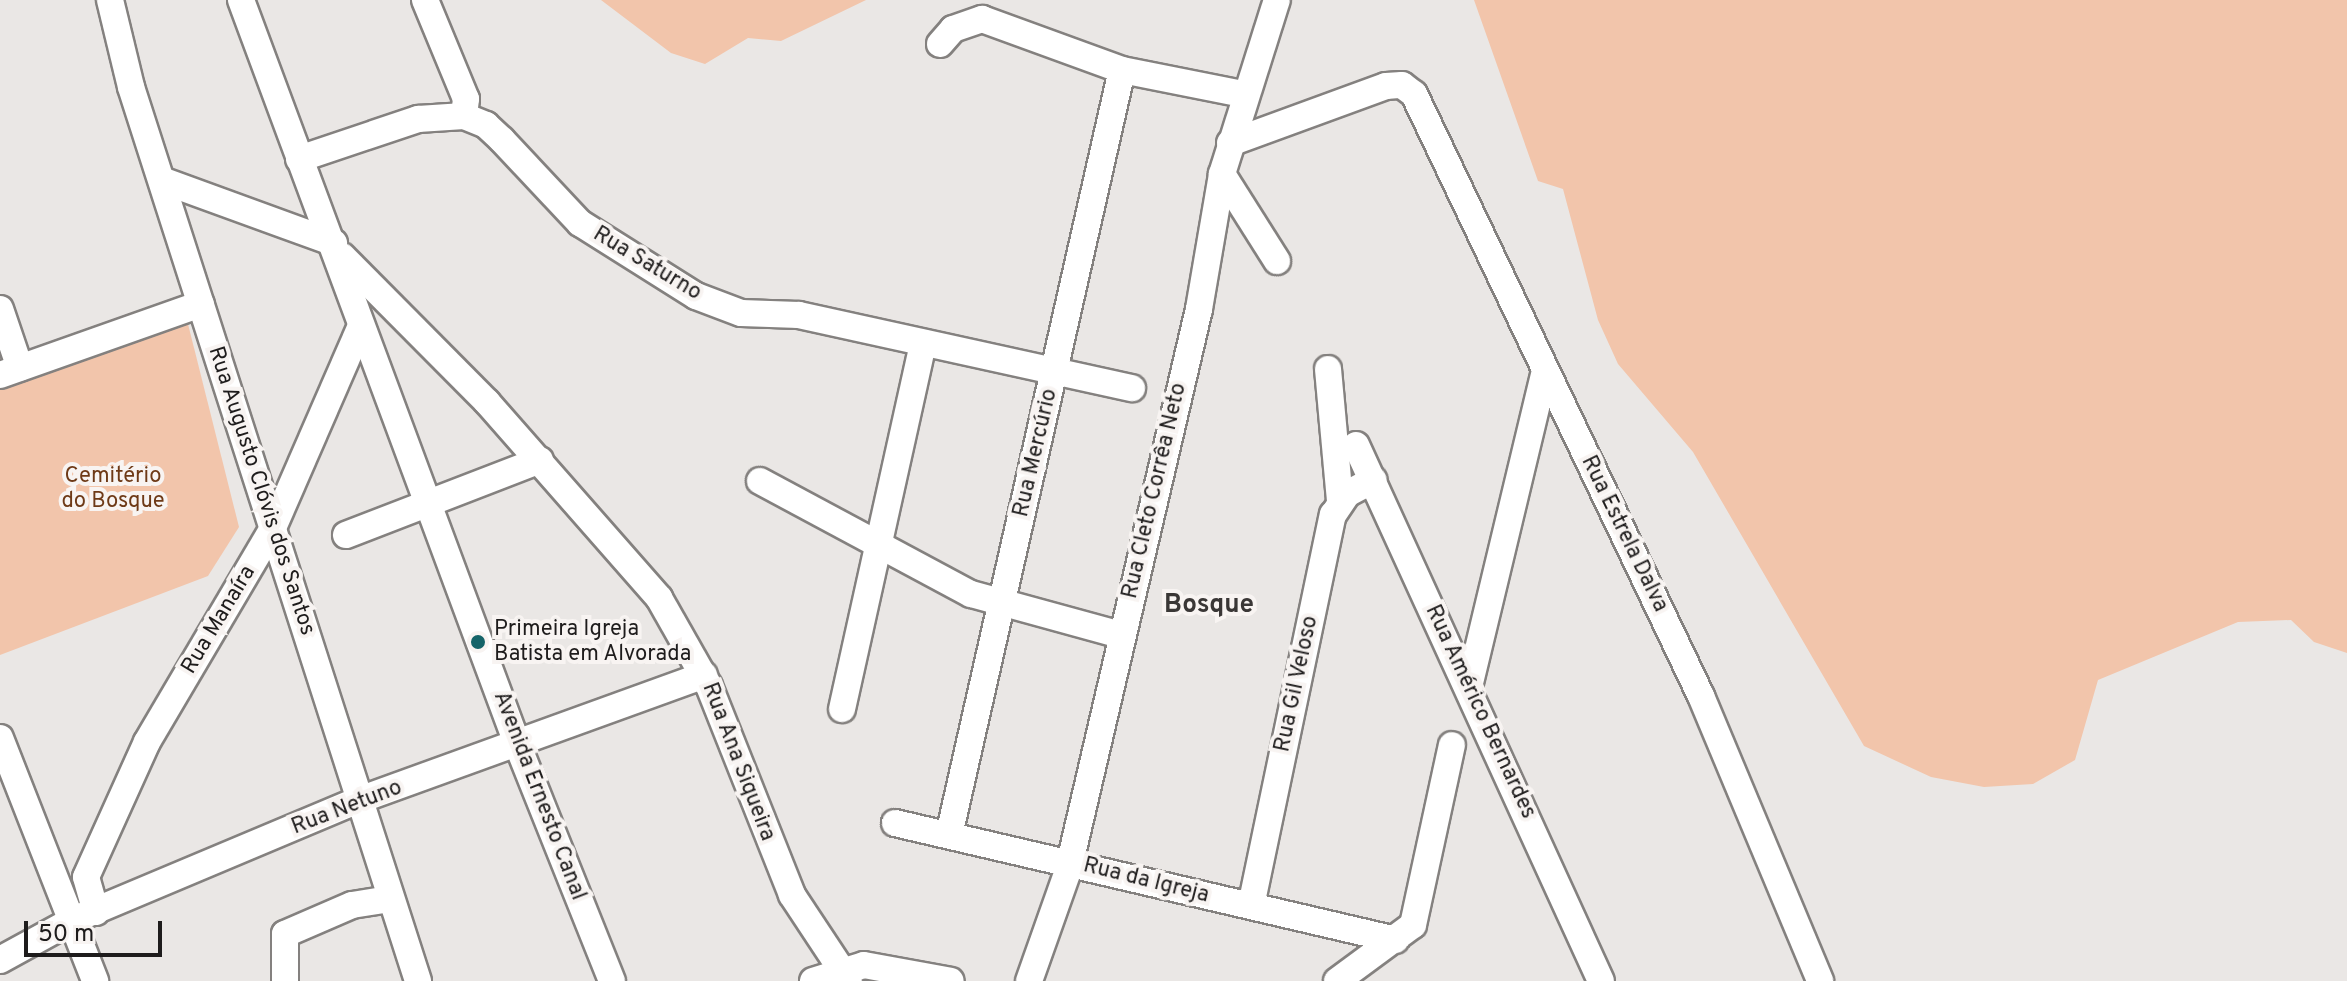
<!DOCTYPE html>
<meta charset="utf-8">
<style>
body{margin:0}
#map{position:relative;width:2347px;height:981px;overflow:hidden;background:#eae7e5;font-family:Overpass,sans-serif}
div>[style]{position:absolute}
.green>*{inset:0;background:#f2c5ab}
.roads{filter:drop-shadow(2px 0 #84817f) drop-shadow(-2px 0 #84817f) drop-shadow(0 2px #84817f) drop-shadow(0 -2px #84817f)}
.minor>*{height:26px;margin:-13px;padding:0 13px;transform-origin:13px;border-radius:13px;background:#fff}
.dots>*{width:22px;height:22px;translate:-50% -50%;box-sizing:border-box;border:4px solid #f8f4f2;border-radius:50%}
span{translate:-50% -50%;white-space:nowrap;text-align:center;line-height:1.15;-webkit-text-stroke:8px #f8f4f2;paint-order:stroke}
.street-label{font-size:22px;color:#1e1c1c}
.park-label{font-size:22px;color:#6e3a17}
.poi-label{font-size:22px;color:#1e1c1c}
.left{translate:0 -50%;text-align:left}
.quarter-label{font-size:26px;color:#3a3736;font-weight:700}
.scale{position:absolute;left:24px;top:921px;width:138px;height:36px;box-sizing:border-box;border:4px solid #1e1c1c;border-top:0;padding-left:10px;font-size:24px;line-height:28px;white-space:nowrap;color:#1e1c1c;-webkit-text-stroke:6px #f8f4f2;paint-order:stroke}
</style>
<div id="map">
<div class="green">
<i style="clip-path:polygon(601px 0,866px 0,781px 41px,748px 38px,705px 64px,671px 53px)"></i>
<i style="clip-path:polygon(1474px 0,2347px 0,2347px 653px,2314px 642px,2291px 620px,2238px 622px,2098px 680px,2075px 760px,2033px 784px,1984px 787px,1931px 777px,1864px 746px,1693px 452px,1618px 364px,1598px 320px,1563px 189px,1538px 181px)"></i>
<i style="clip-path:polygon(187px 320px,239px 527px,208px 576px,0 655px,0 384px)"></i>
</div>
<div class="roads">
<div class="minor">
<i style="left:110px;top:0;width:89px;rotate:76.4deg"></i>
<i style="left:131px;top:87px;width:939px;rotate:72.2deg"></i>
<i style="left:241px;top:0;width:796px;rotate:69.63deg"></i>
<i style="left:518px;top:746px;width:253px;rotate:68.2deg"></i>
<i style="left:425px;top:0;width:107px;rotate:67.5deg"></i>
<i style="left:466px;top:99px;width:17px;rotate:97deg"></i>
<i style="left:982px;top:19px;width:149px;rotate:20deg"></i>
<i style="left:1122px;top:70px;width:123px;rotate:11.2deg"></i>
<i style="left:940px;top:44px;width:20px;rotate:-49deg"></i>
<i style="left:953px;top:29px;width:31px;rotate:-19deg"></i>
<i style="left:1230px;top:143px;width:166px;rotate:-20.1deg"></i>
<i style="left:1386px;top:86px;width:16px;rotate:-4deg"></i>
<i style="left:1402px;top:85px;width:15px;rotate:37deg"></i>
<i style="left:1414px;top:94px;width:667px;rotate:64.51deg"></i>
<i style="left:1701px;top:696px;width:309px;rotate:67.3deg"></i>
<i style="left:299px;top:159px;width:126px;rotate:-18.6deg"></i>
<i style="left:418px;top:119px;width:46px;rotate:-3.7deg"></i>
<i style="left:464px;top:116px;width:24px;rotate:22deg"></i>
<i style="left:486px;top:125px;width:22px;rotate:43deg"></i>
<i style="left:502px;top:140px;width:114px;rotate:46.8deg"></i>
<i style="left:580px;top:223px;width:137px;rotate:32.2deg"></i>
<i style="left:696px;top:296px;width:48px;rotate:20.7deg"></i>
<i style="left:741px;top:313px;width:58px;rotate:2deg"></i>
<i style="left:799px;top:315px;width:341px;rotate:12.4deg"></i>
<i style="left:1222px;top:174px;width:103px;rotate:57.7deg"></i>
<i style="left:164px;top:181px;width:181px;rotate:20deg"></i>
<i style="left:342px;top:256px;width:206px;rotate:45.2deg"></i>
<i style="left:487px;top:402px;width:261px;rotate:48.7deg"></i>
<i style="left:659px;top:598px;width:101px;rotate:60.4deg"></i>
<i style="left:709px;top:686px;width:225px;rotate:68.3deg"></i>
<i style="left:792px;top:895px;width:103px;rotate:56.5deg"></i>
<i style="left:0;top:309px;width:62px;rotate:71.3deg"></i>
<i style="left:1328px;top:369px;width:133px;rotate:84.8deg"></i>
<i style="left:0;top:375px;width:213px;rotate:-19.5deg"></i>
<i style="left:1356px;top:445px;width:589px;rotate:65.44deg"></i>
<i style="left:760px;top:481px;width:239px;rotate:28.2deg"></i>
<i style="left:971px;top:594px;width:156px;rotate:15.3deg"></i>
<i style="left:346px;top:535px;width:208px;rotate:-21.1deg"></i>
<i style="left:1469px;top:687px;width:326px;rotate:-76.5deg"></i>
<i style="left:842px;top:709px;width:375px;rotate:-77.5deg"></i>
<i style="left:0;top:738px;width:261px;rotate:68.6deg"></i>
<i style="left:895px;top:823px;width:514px;rotate:13.14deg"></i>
<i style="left:949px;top:835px;width:784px;rotate:-77.26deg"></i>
<i style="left:1251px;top:906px;width:400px;rotate:-78.2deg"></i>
<i style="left:1333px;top:515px;width:25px;rotate:-56deg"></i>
<i style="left:1347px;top:494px;width:30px;rotate:-28deg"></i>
<i style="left:96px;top:912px;width:36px;rotate:-106deg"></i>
<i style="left:86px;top:877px;width:148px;rotate:-65.7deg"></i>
<i style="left:147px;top:742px;width:248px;rotate:-59.5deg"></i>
<i style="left:273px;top:528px;width:220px;rotate:-66.5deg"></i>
<i style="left:0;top:960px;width:83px;rotate:-28.7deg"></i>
<i style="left:73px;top:920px;width:310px;rotate:-22.8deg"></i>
<i style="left:359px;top:800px;width:367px;rotate:-19.9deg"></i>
<i style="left:285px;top:981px;width:47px;rotate:-90deg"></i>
<i style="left:285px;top:934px;width:73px;rotate:-23.4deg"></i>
<i style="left:352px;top:905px;width:39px;rotate:-9deg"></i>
<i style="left:813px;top:981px;width:53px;rotate:-17.4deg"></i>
<i style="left:864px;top:965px;width:88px;rotate:10.4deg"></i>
<i style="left:1029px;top:981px;width:117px;rotate:-70.5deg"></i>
<i style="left:1068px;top:871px;width:577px;rotate:-76.88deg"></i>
<i style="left:1199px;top:309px;width:137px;rotate:-80.3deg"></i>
<i style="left:1222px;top:174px;width:182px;rotate:-72.5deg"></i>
<i style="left:1337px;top:981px;width:94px;rotate:-36.4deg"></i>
<i style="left:1413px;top:925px;width:184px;rotate:-77.8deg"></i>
</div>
</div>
<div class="dots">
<i style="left:478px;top:642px;background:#156469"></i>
</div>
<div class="street-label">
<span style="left:647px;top:264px;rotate:31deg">Rua Saturno</span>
<span style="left:1036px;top:453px;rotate:-77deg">Rua Mercúrio</span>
<span style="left:261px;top:491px;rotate:72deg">Rua Augusto Clóvis dos Santos</span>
<span style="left:1155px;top:491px;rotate:-77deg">Rua Cleto Corrêa Neto</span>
<span style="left:1624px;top:534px;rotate:64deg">Rua Estrela Dalva</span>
<span style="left:219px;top:620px;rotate:-59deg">Rua Manaíra</span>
<span style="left:1297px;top:684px;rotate:-78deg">Rua Gil Veloso</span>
<span style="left:1480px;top:712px;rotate:65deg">Rua Américo Bernardes</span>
<span style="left:738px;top:762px;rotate:69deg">Rua Ana Siqueira</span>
<span style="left:539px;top:796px;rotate:69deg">Avenida Ernesto Canal</span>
<span style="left:347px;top:808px;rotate:-21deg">Rua Netuno</span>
<span style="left:1146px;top:881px;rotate:14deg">Rua da Igreja</span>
</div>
<div class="park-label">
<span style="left:113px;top:489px">Cemitério<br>do Bosque</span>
</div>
<div class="poi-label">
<span class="left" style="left:494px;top:642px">Primeira Igreja<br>Batista em Alvorada</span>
</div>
<div class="quarter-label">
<span style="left:1209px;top:606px">Bosque</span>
</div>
<div class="scale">50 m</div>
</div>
